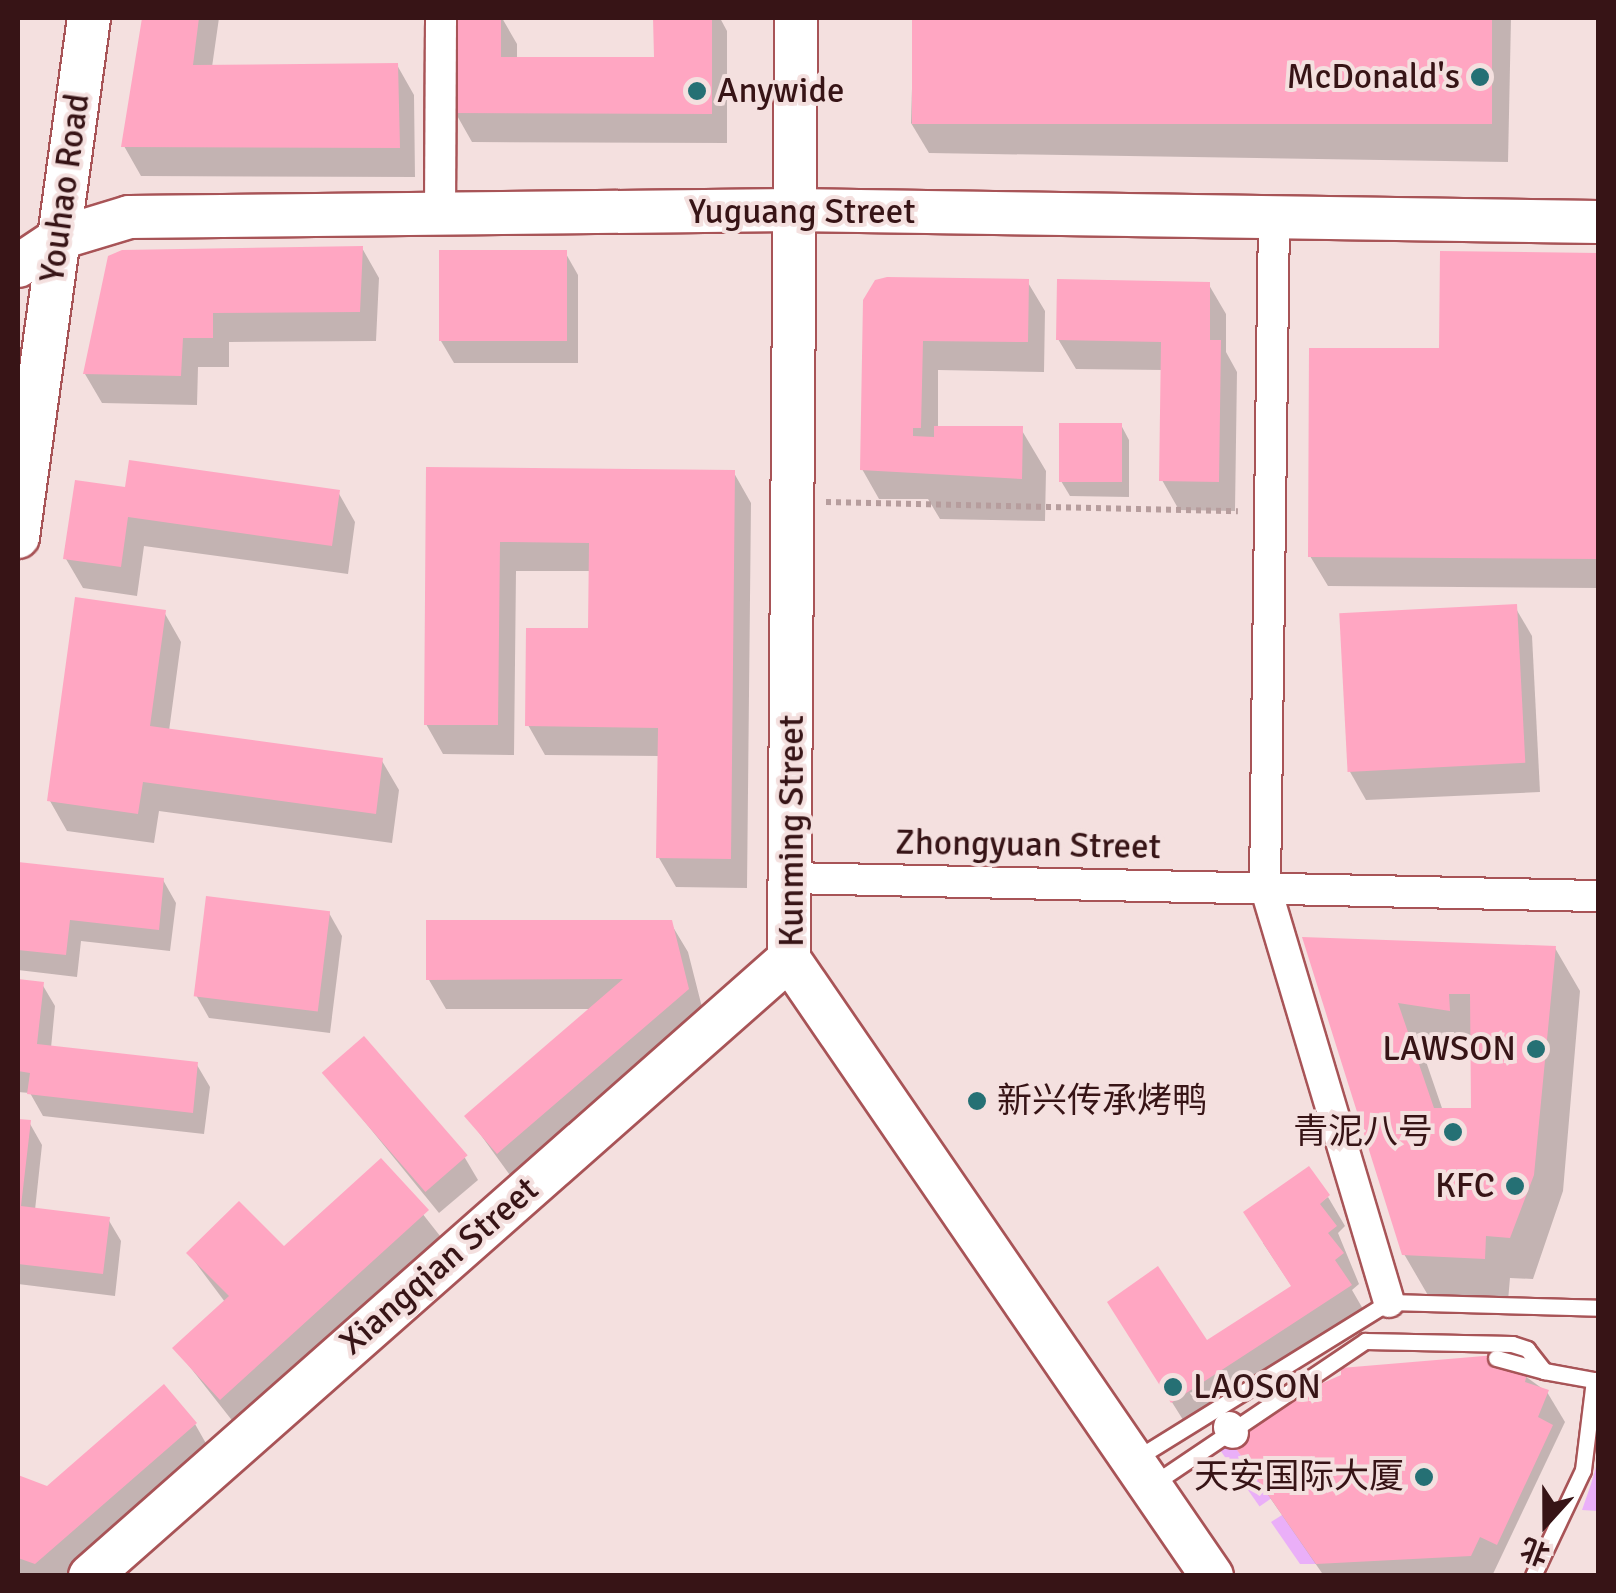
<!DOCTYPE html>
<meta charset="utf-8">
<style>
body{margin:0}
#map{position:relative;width:1616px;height:1593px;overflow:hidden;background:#f4e0df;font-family:Signika,"Noto Sans SC",sans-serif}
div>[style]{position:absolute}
.green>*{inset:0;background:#eaaff8;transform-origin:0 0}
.shadow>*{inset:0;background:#0003}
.building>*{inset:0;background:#ffa6c2;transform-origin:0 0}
.path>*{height:6px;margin-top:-3px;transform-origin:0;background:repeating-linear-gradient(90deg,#b69d9d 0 5px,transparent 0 10px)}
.roads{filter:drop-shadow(2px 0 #a85457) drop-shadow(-2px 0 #a85457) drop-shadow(0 2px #a85457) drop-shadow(0 -2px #a85457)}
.lane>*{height:15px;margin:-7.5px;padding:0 7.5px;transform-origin:7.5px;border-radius:7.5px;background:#fff}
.street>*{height:30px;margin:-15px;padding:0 15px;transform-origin:15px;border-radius:15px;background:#fff}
.secondary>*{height:42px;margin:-21px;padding:0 21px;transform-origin:21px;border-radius:21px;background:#fff}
.dots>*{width:28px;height:28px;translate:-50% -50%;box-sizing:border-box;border:5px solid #f4e0df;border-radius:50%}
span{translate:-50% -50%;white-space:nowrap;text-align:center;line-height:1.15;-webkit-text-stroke:8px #f4e0df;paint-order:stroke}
.poi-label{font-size:35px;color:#371416}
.right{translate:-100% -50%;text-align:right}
.left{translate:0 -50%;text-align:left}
.street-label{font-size:35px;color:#371416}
.frame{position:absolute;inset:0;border:20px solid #371416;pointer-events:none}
.north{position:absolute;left:1496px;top:1473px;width:100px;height:100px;-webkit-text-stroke:8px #f4e0df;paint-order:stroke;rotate:201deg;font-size:28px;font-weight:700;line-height:40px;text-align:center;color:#371416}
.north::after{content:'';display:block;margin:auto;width:35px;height:45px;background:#371416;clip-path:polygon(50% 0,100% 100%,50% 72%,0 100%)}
</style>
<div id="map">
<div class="green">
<i style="left:1228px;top:1437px;width:75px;height:14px;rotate:55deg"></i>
<i style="clip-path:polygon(1598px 1460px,1598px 1511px,1582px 1510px,1591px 1484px)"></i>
<i style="clip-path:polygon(1282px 1515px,1316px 1564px,1300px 1564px,1271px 1522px)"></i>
</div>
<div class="shadow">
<i style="clip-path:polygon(145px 18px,219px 18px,212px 67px,397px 65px,414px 95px,415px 177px,141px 176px,124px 146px)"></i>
<i style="clip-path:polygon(455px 18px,502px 18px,517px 44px,517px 60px,656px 60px,656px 18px,720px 18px,727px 31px,727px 143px,472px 142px,455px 112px)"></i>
<i style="clip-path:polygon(914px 18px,1511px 18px,1508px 162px,929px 153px,911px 123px)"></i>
<i style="clip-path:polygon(362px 248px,379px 278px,376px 341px,229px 342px,229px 367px,198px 367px,197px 405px,102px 403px,85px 374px,122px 252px)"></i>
<i style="clip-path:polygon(565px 252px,578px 275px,578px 363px,454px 363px,441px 341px)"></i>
<i style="clip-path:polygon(1442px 253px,1598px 255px,1598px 588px,1328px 586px,1310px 556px,1441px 350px)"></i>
<i style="clip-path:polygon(1027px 281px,1045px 311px,1044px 372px,938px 370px,938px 428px,1021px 429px,1046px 471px,1045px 521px,940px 519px,928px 499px,879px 499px,862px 469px,865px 301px)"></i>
<i style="clip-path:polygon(1209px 285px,1226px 314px,1226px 352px,1237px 372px,1235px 511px,1179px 510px,1162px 480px,1163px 370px,1076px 369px,1058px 339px)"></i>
<i style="clip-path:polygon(1121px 425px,1129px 440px,1129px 497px,1070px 496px,1061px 481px)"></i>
<i style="clip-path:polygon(428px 470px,734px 473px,751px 503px,747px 888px,676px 887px,659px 858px,660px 756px,545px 755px,528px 725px,590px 630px,591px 571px,516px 571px,514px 755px,443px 754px,426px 724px)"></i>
<i style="clip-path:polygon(127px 490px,338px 492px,355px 522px,348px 574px,144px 546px,137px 596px,83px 588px,66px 559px)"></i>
<i style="clip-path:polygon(1515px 607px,1532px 636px,1540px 792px,1366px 800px,1349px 770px)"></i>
<i style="clip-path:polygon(164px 612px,181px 642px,169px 731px,382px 761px,399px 790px,392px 843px,159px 811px,154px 843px,67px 831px,50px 801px)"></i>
<i style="clip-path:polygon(18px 864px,163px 880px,176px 903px,170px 951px,81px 941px,77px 977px,18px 970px)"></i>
<i style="clip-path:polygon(329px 913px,342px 936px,330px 1033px,209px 1018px,196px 995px)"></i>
<i style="clip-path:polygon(670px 922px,688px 952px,705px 1019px,515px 1182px,467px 1116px,593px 1009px,446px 1009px,429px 980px)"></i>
<i style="clip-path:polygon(evenodd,1306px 939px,1555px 948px,1580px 991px,1563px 1191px,1533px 1279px,1510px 1278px,1508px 1301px,1429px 1297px,1404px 1254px,1306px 939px,1420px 1044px,1473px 1052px,1473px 1110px,1443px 1111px,1420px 1044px)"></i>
<i style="clip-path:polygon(18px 981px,42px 984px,55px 1006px,51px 1048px,197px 1065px,210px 1087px,204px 1134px,43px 1116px,30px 1093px,18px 1092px)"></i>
<i style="clip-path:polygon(325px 1073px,465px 1158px,478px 1180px,439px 1213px)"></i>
<i style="clip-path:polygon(18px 1121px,29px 1122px,42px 1145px,35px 1210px,108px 1219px,121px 1241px,115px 1296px,18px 1284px)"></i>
<i style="clip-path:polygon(381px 1161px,444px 1241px,238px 1428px,175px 1348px,225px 1302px,189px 1254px,284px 1250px)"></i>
<i style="clip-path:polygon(1328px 1197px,1345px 1226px,1338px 1233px,1359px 1284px,1352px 1290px,1367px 1316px,1190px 1431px,1128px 1332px,1206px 1344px,1293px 1288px,1263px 1243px)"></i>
<i style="clip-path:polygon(1525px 1376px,1547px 1392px,1565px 1422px,1492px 1576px,1324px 1576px,1244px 1460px)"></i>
<i style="clip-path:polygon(195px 1424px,212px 1454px,73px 1576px,18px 1576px,18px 1478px,47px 1489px)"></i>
</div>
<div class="building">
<i style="clip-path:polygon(142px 18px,199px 18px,193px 65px,398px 63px,400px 148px,121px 147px)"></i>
<i style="clip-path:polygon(452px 18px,501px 18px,501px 57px,654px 57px,653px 18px,712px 18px,712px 114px,452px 113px)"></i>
<i style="left:912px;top:18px;width:580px;height:106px"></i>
<i style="clip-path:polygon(363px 246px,360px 312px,213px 313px,213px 338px,183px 338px,181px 376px,83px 374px,108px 256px,122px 250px)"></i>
<i style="left:439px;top:250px;width:128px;height:91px"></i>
<i style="clip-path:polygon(1440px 251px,1598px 253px,1598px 559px,1308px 557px,1309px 348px,1439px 348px)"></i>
<i style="clip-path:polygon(887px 277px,1029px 279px,1028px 342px,923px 341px,921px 428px,913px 428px,913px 436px,934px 437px,934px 426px,1023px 426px,1022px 479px,860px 470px,863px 300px,875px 280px)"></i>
<i style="clip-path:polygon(1057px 279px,1210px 282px,1210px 340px,1221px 340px,1219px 482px,1159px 481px,1161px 342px,1056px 340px)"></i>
<i style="left:1059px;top:423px;width:63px;height:59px"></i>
<i style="clip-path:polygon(129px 460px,340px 490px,332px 546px,128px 517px,121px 567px,63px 559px,75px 480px,125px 487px)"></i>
<i style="clip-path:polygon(426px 467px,735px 470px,731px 859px,656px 858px,658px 728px,525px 726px,526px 628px,588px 628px,589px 543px,500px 542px,498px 725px,424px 725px)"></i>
<i style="clip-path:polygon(75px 597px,166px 610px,150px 726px,383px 758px,376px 814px,143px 782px,138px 814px,47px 801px)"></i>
<i style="left:1517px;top:604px;width:159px;height:178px;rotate:87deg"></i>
<i style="clip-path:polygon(18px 862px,164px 878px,159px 930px,70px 920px,66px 955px,18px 950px)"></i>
<i style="left:206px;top:896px;width:125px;height:101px;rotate:7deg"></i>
<i style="clip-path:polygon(426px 920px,672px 920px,689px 989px,497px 1154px,464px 1116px,623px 979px,426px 980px)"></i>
<i style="clip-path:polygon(evenodd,1302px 937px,1556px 946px,1534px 1175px,1510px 1238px,1486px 1236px,1485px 1259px,1402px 1255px,1302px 937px,1449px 994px,1470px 994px,1471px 1108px,1434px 1108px,1398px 1003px,1450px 1011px,1449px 994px)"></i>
<i style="clip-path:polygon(18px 979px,44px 982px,37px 1044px,198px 1062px,193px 1113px,27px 1094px,30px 1073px,18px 1071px)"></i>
<i style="left:364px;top:1036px;width:158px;height:56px;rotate:49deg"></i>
<i style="clip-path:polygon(18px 1119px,31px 1120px,21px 1206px,110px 1217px,103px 1274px,18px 1264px)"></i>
<i style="clip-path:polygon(381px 1158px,429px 1210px,220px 1400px,172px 1348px,229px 1296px,186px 1253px,239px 1201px,284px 1246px)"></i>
<i style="clip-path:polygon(1309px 1166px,1330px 1195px,1320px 1204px,1337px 1226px,1328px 1233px,1344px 1253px,1335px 1260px,1352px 1285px,1171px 1403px,1107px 1302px,1158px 1266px,1207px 1340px,1291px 1286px,1243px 1212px)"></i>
<i style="clip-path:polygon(1496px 1355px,1496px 1362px,1527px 1374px,1525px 1382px,1549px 1390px,1538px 1417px,1553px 1425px,1497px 1545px,1480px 1537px,1471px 1556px,1316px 1564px,1228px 1437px,1284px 1400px,1341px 1375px,1341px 1368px)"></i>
<i style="clip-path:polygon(164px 1384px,197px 1423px,35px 1564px,18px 1558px,18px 1475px,47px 1486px)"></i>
</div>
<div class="path">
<i style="left:826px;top:502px;width:412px;rotate:1.3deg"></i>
</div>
<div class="roads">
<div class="lane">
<i style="left:1496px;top:1358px;width:50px;rotate:15.2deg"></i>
<i style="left:1137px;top:1458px;width:296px;rotate:-31.8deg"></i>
<i style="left:1389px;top:1302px;width:209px;rotate:1.6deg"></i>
<i style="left:1153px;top:1484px;width:256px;rotate:-34deg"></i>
<i style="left:1365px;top:1341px;width:147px;rotate:1.2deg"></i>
<i style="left:1512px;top:1344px;width:16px;rotate:18deg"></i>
<i style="left:1527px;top:1349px;width:28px;rotate:52deg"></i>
<i style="left:1544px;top:1371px;width:51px;rotate:10.2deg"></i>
<i style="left:1594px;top:1380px;width:91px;rotate:97deg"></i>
<i style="left:1583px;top:1470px;width:117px;rotate:115.3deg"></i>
</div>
<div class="street">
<i style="left:440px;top:211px;width:193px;rotate:-89.7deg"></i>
<i style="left:1274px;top:217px;width:669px;rotate:90.77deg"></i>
<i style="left:1265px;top:886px;width:434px;rotate:73.4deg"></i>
<i style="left:790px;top:878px;width:808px;rotate:1.28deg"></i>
<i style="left:1229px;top:1427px;width:7px;rotate:56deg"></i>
</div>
<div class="secondary">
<i style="left:796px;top:18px;width:941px;rotate:90.43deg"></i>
<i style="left:789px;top:959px;width:748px;rotate:55.57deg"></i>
<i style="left:18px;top:266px;width:50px;rotate:-33.7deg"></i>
<i style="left:60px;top:238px;width:72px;rotate:-16.9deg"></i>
<i style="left:129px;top:217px;width:663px;rotate:-0.6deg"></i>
<i style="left:792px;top:210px;width:806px;rotate:0.85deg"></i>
<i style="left:18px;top:537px;width:524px;rotate:-82.21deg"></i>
<i style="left:90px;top:1576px;width:932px;rotate:-41.43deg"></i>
</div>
</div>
<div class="dots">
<i style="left:1480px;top:77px;background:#257074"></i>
<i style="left:697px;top:91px;background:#257074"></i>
<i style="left:1536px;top:1049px;background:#257074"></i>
<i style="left:977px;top:1101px;background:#257074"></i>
<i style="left:1453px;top:1132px;background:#257074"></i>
<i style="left:1515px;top:1186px;background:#257074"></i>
<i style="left:1173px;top:1387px;background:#257074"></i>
<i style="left:1424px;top:1477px;background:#257074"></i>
</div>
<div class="poi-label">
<span class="right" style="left:1460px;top:77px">McDonald's</span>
<span class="left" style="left:717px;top:91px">Anywide</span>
<span class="right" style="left:1516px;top:1049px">LAWSON</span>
<span class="left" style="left:997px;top:1101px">新兴传承烤鸭</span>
<span class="right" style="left:1433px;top:1132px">青泥八号</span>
<span class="right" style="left:1495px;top:1186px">KFC</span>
<span class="left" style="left:1193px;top:1387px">LAOSON</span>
<span class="right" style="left:1404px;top:1477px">天安国际大厦</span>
</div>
<div class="street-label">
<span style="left:65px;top:188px;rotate:-82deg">Youhao Road</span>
<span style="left:802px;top:212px">Yuguang Street</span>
<span style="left:792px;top:831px;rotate:-90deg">Kunming Street</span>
<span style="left:1028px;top:845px;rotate:1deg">Zhongyuan Street</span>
<span style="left:439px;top:1266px;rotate:-41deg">Xiangqian Street</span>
</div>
<div class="frame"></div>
<div class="north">北</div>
</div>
